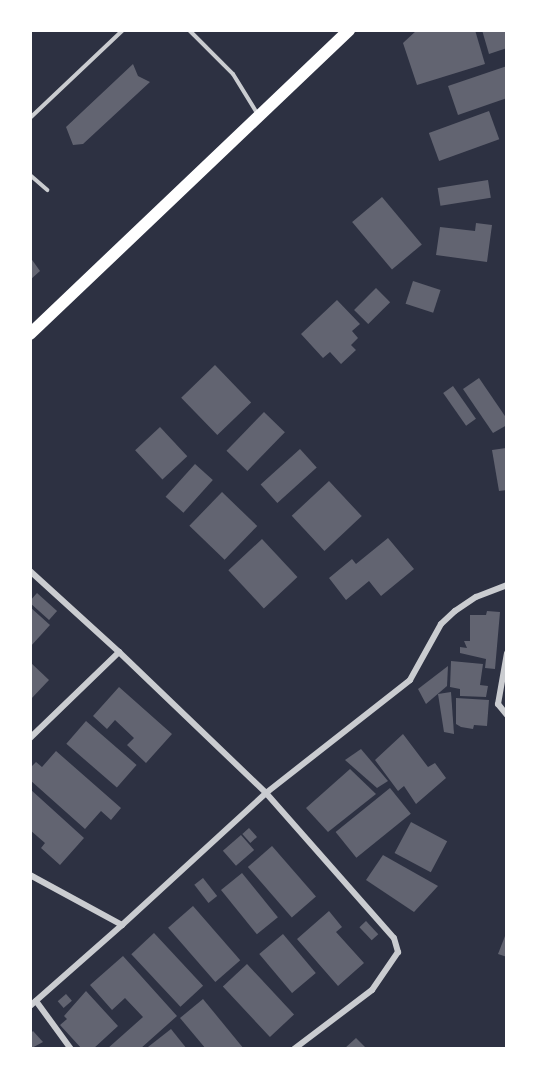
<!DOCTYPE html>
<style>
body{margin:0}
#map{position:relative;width:537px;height:1079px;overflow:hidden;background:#2d3142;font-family:Rubik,sans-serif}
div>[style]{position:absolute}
.building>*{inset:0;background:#626471;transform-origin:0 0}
.service>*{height:4px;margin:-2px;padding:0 2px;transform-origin:2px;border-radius:2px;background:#caccd0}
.minor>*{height:6px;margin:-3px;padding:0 3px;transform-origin:3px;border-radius:3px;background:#caccd0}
.trunk>*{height:12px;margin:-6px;padding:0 6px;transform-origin:6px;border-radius:6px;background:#fff}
span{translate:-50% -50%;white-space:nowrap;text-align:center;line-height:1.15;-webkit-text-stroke:5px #fff;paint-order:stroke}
.frame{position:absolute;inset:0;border:32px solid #fff;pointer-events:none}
</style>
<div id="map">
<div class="building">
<i style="clip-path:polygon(417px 30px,475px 30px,485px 64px,417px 85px,403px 43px)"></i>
<i style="clip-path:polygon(482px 30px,507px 30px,507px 48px,489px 54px)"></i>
<i style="clip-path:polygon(133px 64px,138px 76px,150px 82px,83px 144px,73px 145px,66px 127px)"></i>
<i style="clip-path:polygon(507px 66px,507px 98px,458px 115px,448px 86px)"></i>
<i style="left:489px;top:111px;width:30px;height:64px;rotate:70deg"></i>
<i style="left:488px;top:180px;width:18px;height:51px;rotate:81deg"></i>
<i style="left:382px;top:197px;width:62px;height:39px;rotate:50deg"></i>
<i style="clip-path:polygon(476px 223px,492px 225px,487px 262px,436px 255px,440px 227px,475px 231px)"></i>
<i style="clip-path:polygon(30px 257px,40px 271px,30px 280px)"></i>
<i style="left:413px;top:281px;width:29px;height:24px;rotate:18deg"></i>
<i style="left:376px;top:288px;width:20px;height:31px;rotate:45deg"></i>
<i style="clip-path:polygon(337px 300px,360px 324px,352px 331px,358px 338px,351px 345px,356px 350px,341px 364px,330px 352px,323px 358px,301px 334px)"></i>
<i style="left:215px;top:365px;width:52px;height:47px;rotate:46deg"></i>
<i style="clip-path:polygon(479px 378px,507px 419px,507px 425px,493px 433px,463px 389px)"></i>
<i style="left:453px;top:386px;width:40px;height:12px;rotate:55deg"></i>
<i style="left:264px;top:412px;width:29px;height:54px;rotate:44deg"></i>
<i style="left:160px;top:427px;width:40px;height:34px;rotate:47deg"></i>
<i style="clip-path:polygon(506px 448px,507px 490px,499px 491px,492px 450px)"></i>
<i style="left:300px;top:449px;width:25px;height:53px;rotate:48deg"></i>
<i style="left:195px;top:464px;width:24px;height:44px;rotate:42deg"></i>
<i style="left:329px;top:481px;width:48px;height:51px;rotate:47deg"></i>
<i style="left:222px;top:492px;width:49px;height:47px;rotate:44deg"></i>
<i style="clip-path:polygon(388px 538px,414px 569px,381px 596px,369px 581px,346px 600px,329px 578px,352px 559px,356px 564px)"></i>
<i style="left:262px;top:539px;width:52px;height:46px;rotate:47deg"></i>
<i style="left:37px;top:593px;width:27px;height:12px;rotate:42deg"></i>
<i style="clip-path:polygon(30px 607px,50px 625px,30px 647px)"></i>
<i style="clip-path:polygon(487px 611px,500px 612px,495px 669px,485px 668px,486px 659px,460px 653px,460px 647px,467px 648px,464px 641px,470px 641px,470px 615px,486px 615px)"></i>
<i style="clip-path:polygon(451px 661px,483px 664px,480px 685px,488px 686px,486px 697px,460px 696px,460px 689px,450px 687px)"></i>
<i style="clip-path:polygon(30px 662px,49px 680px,30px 700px)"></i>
<i style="clip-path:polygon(448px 666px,447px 686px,426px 704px,418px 689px)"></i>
<i style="clip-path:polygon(119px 687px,172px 734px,146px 763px,127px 745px,134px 738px,115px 720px,107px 729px,93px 716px)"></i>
<i style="clip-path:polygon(451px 692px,454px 734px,444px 732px,438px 694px)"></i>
<i style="clip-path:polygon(456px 698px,489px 700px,487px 726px,474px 725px,473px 729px,461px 727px,456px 724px)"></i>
<i style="left:86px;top:721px;width:67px;height:30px;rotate:41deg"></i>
<i style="clip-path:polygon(403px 734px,428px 767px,435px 763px,446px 778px,416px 804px,404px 786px,398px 791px,375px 760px)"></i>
<i style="clip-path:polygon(361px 749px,388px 781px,377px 788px,345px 760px)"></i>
<i style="clip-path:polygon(56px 751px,121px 808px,111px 820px,101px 811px,85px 829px,30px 780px,30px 768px,36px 762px,42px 767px)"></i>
<i style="clip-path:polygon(350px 769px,376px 794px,328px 832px,306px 808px)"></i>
<i style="left:390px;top:788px;width:33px;height:70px;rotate:51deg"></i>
<i style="clip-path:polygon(30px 789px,84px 838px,60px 865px,41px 848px,45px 843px,30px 830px)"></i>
<i style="left:411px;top:822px;width:41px;height:35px;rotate:28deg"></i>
<i style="left:249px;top:828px;width:12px;height:9px;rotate:48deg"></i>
<i style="left:241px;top:835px;width:20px;height:24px;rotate:49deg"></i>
<i style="left:272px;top:846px;width:67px;height:32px;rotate:49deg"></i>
<i style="clip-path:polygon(383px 855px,438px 886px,414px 912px,366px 880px)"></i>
<i style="left:242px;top:873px;width:57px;height:27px;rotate:51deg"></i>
<i style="left:203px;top:878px;width:23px;height:11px;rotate:52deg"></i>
<i style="left:193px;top:906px;width:72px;height:33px;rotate:49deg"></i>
<i style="clip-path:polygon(329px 911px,342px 927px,336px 932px,364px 963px,338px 986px,297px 939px)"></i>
<i style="left:366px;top:921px;width:18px;height:9px;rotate:47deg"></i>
<i style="clip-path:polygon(507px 931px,507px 957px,498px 954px)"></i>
<i style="left:154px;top:933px;width:72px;height:31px;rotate:47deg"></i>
<i style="left:283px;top:934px;width:51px;height:31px;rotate:50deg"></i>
<i style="clip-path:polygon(123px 956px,177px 1016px,140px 1049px,107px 1049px,143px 1017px,125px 998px,112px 1010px,90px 985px)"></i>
<i style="left:247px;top:964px;width:69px;height:33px;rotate:47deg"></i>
<i style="clip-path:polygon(86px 991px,118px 1026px,93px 1049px,82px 1049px,60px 1025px,67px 1019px,64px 1016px)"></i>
<i style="left:66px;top:994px;width:9px;height:11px;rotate:49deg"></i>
<i style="clip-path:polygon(203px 999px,244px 1049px,206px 1049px,180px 1018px)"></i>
<i style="clip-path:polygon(171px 1029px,187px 1049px,149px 1049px,148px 1047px)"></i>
<i style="clip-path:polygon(33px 1031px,43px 1042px,30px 1049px,30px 1034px)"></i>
<i style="clip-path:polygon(356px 1038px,367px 1049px,344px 1049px)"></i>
</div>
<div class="service">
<i style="left:189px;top:30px;width:62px;rotate:45deg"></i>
<i style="left:233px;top:74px;width:46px;rotate:58.4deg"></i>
<i style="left:30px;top:118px;width:128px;rotate:-43.4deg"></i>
<i style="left:30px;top:175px;width:23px;rotate:41deg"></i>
</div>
<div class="minor">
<i style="left:30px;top:571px;width:120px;rotate:42.3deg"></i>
<i style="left:119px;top:652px;width:204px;rotate:43.8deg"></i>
<i style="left:266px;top:793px;width:193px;rotate:48.6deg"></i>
<i style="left:394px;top:938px;width:15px;rotate:74deg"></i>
<i style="left:398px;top:952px;width:46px;rotate:124.4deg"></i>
<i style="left:372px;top:990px;width:98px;rotate:142.9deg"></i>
<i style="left:507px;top:653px;width:52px;rotate:100deg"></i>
<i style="left:498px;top:704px;width:14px;rotate:51deg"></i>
<i style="left:30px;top:738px;width:124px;rotate:-44deg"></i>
<i style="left:30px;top:875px;width:105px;rotate:28.5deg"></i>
<i style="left:36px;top:1001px;width:59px;rotate:53.9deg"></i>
<i style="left:30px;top:1006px;width:123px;rotate:-41.4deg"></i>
<i style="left:122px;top:925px;width:195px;rotate:-42.5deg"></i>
<i style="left:266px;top:793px;width:183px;rotate:-38.1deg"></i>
<i style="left:410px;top:680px;width:64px;rotate:-61deg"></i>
<i style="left:441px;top:624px;width:19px;rotate:-43deg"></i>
<i style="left:455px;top:611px;width:25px;rotate:-34deg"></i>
<i style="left:476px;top:597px;width:33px;rotate:-21deg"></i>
</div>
<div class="trunk">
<i style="left:30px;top:334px;width:441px;rotate:-43.6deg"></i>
</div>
<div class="frame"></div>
</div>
